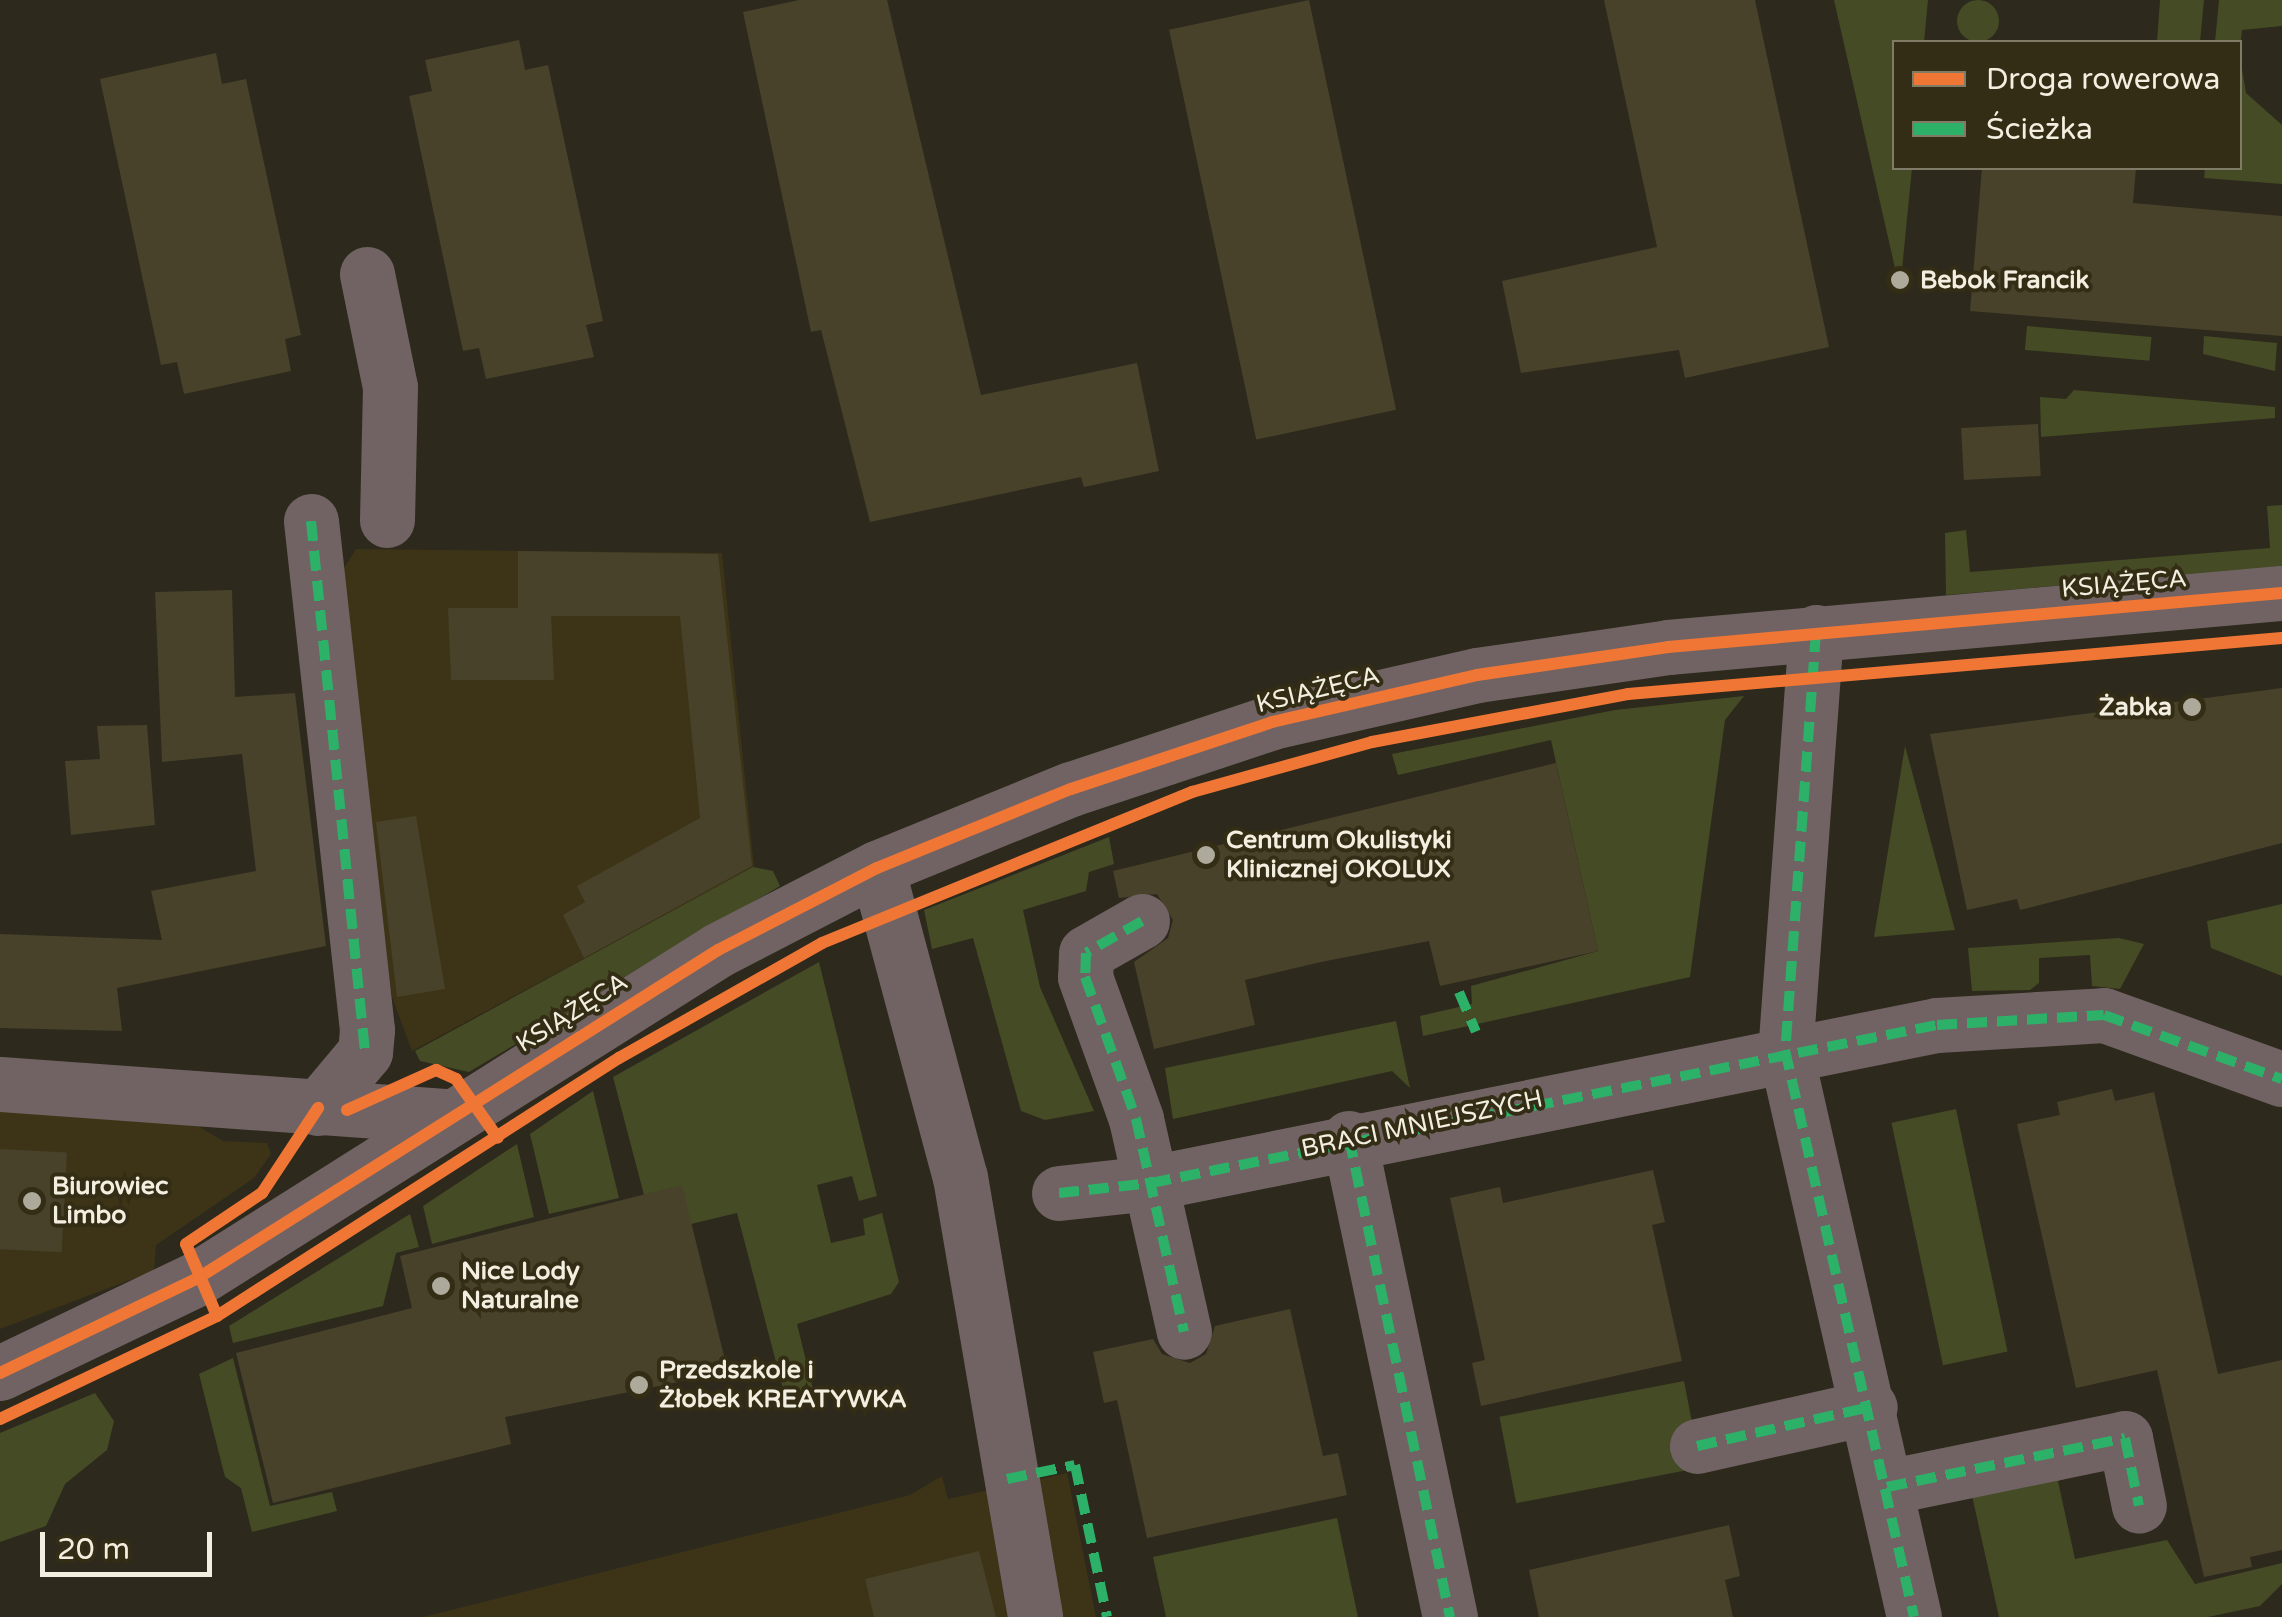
<!DOCTYPE html>
<meta charset="utf-8">
<style>
body{margin:0}
#map{position:relative;width:2282px;height:1617px;overflow:hidden;background:#2d291c;font-family:"Varela Round",sans-serif}
div>[style]{position:absolute}
.built>*{inset:0;background:#3d3417}
.green>*{inset:0;background:#454b25;transform-origin:0 0}
.round{border-radius:50%}
.building>*{inset:0;background:#48422b;transform-origin:0 0}
.minor>*{height:55px;margin:-27.5px;padding:0 27.5px;transform-origin:27.5px;border-radius:27.5px;background:#716363}
.quiet>*{height:10px;margin-top:-5px;transform-origin:0;background:repeating-linear-gradient(90deg,#2db169 0 20px,transparent 0 30px)}
.cycleway>*{height:12px;margin:-6px;padding:0 6px;transform-origin:6px;border-radius:6px;background:#f07635}
.dots>*{width:28px;height:28px;translate:-50% -50%;box-sizing:border-box;border:5px solid #342d15;border-radius:50%}
span{translate:-50% -50%;white-space:nowrap;text-align:center;line-height:1.15;-webkit-text-stroke:8px #342d15;paint-order:stroke}
.poi-label{font-size:25px;color:#f3efe0;font-weight:700}
.left{translate:0 -50%;text-align:left}
.right{translate:-100% -50%;text-align:right}
.street-label{font-size:25px;color:#f3efe0}
.legend{position:absolute;left:1892px;top:40px;width:350px;height:130px;box-sizing:border-box;background:#342d15;border:2px solid #807b66;margin:0;padding:12px 18px;list-style:none;font-size:30px;color:#f3efe0}
.legend li{display:flex;align-items:center;gap:20px;height:50px}
.legend b{width:50px;border:2px solid #807b66}
.scale{position:absolute;left:40px;top:1532px;width:172px;height:45px;box-sizing:border-box;border:5px solid #f3efe0;border-top:0;padding-left:12px;font-size:30px;line-height:35px;white-space:nowrap;color:#f3efe0;-webkit-text-stroke:8px #342d15;paint-order:stroke}
</style>
<div id="map">
<div class="built">
<i style="clip-path:polygon(356px 549px,722px 553px,754px 867px,412px 1051px,392px 997px,367px 823px,341px 573px)"></i>
<i style="clip-path:polygon(0 1082px,143px 1093px,223px 1141px,267px 1143px,271px 1154px,254px 1178px,156px 1245px,154px 1271px,0 1329px)"></i>
<i style="clip-path:polygon(1067px 1473px,1096px 1617px,423px 1617px,910px 1495px,942px 1476px,948px 1499px)"></i>
</div>
<div class="green">
<i style="clip-path:polygon(1834px 0,1928px 0,1924px 42px,1894px 42px,1894px 168px,1912px 168px,1900px 290px)"></i>
<i style="clip-path:polygon(2160px 0,2204px 0,2200px 42px,2157px 42px)"></i>
<i style="clip-path:polygon(2219px 0,2282px 0,2282px 26px,2242px 30px,2240px 49px,2215px 42px)"></i>
<i class="round" style="left:1957px;top:0;width:42px;height:42px"></i>
<i style="clip-path:polygon(2240px 57px,2246px 93px,2282px 125px,2282px 184px,2204px 178px,2205px 168px,2240px 168px)"></i>
<i style="left:2027px;top:326px;width:125px;height:24px;rotate:5deg"></i>
<i style="clip-path:polygon(2204px 336px,2277px 343px,2275px 371px,2203px 354px)"></i>
<i style="clip-path:polygon(2074px 390px,2275px 407px,2275px 418px,2041px 437px,2040px 397px,2066px 399px)"></i>
<i style="clip-path:polygon(2282px 505px,2282px 567px,1946px 595px,1945px 533px,1966px 530px,1970px 572px,2270px 548px,2267px 506px)"></i>
<i style="clip-path:polygon(1744px 696px,1725px 720px,1690px 977px,1423px 1036px,1420px 1016px,1472px 1004px,1471px 986px,1598px 951px,1551px 740px,1398px 775px,1392px 754px,1615px 710px)"></i>
<i style="clip-path:polygon(1905px 746px,1955px 930px,1874px 937px)"></i>
<i style="clip-path:polygon(1109px 837px,1114px 864px,1089px 872px,1086px 891px,1023px 910px,1040px 987px,1094px 1111px,1045px 1120px,1021px 1111px,973px 938px,932px 949px,924px 910px)"></i>
<i style="clip-path:polygon(753px 867px,773px 871px,780px 886px,469px 1072px,420px 1061px,415px 1051px)"></i>
<i style="clip-path:polygon(2282px 904px,2282px 976px,2211px 948px,2207px 921px)"></i>
<i style="clip-path:polygon(2119px 938px,2144px 944px,2120px 989px,2092px 986px,2090px 955px,2039px 958px,2039px 983px,2030px 990px,1972px 991px,1968px 948px)"></i>
<i style="clip-path:polygon(819px 962px,877px 1196px,859px 1201px,852px 1176px,817px 1185px,831px 1243px,865px 1235px,863px 1219px,882px 1213px,899px 1282px,891px 1294px,797px 1324px,816px 1401px,788px 1408px,737px 1213px,691px 1224px,644px 1195px,613px 1077px)"></i>
<i style="clip-path:polygon(1396px 1021px,1410px 1088px,1392px 1071px,1173px 1119px,1165px 1068px)"></i>
<i style="clip-path:polygon(593px 1091px,619px 1198px,549px 1214px,530px 1134px)"></i>
<i style="left:1956px;top:1109px;width:248px;height:66px;rotate:78deg"></i>
<i style="clip-path:polygon(517px 1144px,534px 1217px,432px 1244px,423px 1206px)"></i>
<i style="clip-path:polygon(410px 1214px,419px 1247px,396px 1253px,383px 1306px,233px 1343px,229px 1326px)"></i>
<i style="clip-path:polygon(233px 1358px,270px 1506px,332px 1492px,337px 1511px,252px 1532px,241px 1488px,225px 1477px,199px 1374px)"></i>
<i style="left:1684px;top:1381px;width:88px;height:188px;rotate:79deg"></i>
<i style="clip-path:polygon(95px 1393px,114px 1421px,107px 1450px,65px 1484px,46px 1526px,0 1542px,0 1433px)"></i>
<i style="clip-path:polygon(2104px 1467px,2058px 1481px,2075px 1559px,2167px 1540px,2195px 1584px,2282px 1563px,2282px 1584px,2260px 1606px,2208px 1617px,1999px 1617px,1971px 1491px)"></i>
<i style="clip-path:polygon(1337px 1518px,1358px 1617px,1166px 1617px,1153px 1557px)"></i>
</div>
<div class="building">
<i style="clip-path:polygon(799px 0,887px 0,981px 395px,1137px 363px,1159px 471px,1084px 487px,1081px 477px,870px 522px,821px 330px,811px 332px,743px 12px)"></i>
<i style="left:1309px;top:0;width:419px;height:143px;rotate:78deg"></i>
<i style="clip-path:polygon(1604px 0,1755px 0,1829px 347px,1685px 378px,1679px 350px,1521px 373px,1502px 281px,1657px 247px)"></i>
<i style="clip-path:polygon(519px 40px,525px 70px,548px 65px,603px 321px,586px 325px,594px 357px,486px 379px,479px 348px,463px 351px,409px 96px,432px 91px,425px 60px)"></i>
<i style="clip-path:polygon(216px 53px,222px 84px,246px 79px,301px 335px,285px 339px,291px 371px,184px 394px,177px 362px,161px 365px,100px 79px)"></i>
<i style="clip-path:polygon(1982px 168px,2136px 168px,2133px 203px,2282px 216px,2282px 336px,1970px 311px)"></i>
<i style="left:2038px;top:424px;width:52px;height:77px;rotate:87deg"></i>
<i style="clip-path:polygon(518px 551px,718px 554px,752px 866px,584px 958px,563px 915px,585px 902px,577px 886px,700px 818px,680px 616px,551px 616px,554px 680px,451px 680px,448px 608px,518px 608px)"></i>
<i style="clip-path:polygon(232px 590px,235px 697px,295px 693px,326px 946px,117px 988px,122px 1031px,0 1028px,0 934px,162px 940px,151px 891px,256px 871px,242px 754px,162px 762px,155px 592px)"></i>
<i style="clip-path:polygon(2282px 688px,2282px 843px,2020px 910px,2017px 899px,1967px 910px,1930px 734px)"></i>
<i style="clip-path:polygon(147px 725px,155px 825px,71px 835px,65px 761px,100px 759px,97px 726px)"></i>
<i style="clip-path:polygon(1556px 763px,1598px 951px,1440px 986px,1429px 941px,1321px 962px,1245px 980px,1255px 1025px,1154px 1049px,1134px 962px,1168px 938px,1173px 920px,1157px 894px,1119px 898px,1113px 871px)"></i>
<i style="clip-path:polygon(416px 816px,445px 989px,397px 997px,376px 822px)"></i>
<i style="clip-path:polygon(2112px 1089px,2115px 1101px,2154px 1092px,2218px 1374px,2282px 1360px,2282px 1550px,2250px 1557px,2252px 1567px,2204px 1577px,2157px 1370px,2076px 1388px,2017px 1124px,2060px 1115px,2057px 1102px)"></i>
<i style="left:0;top:1149px;width:67px;height:100px;rotate:3deg"></i>
<i style="clip-path:polygon(1653px 1170px,1665px 1222px,1652px 1225px,1682px 1361px,1481px 1406px,1472px 1363px,1485px 1360px,1450px 1198px,1500px 1187px,1503px 1203px)"></i>
<i style="clip-path:polygon(682px 1185px,728px 1372px,505px 1417px,511px 1444px,273px 1503px,236px 1353px,412px 1308px,400px 1256px)"></i>
<i style="clip-path:polygon(1290px 1309px,1323px 1456px,1338px 1453px,1347px 1495px,1147px 1538px,1117px 1400px,1104px 1403px,1093px 1352px,1153px 1339px,1162px 1354px,1190px 1363px,1206px 1354px,1215px 1326px)"></i>
<i style="clip-path:polygon(1729px 1525px,1740px 1576px,1725px 1580px,1733px 1617px,1539px 1617px,1529px 1570px)"></i>
<i style="clip-path:polygon(979px 1551px,996px 1617px,874px 1617px,865px 1579px)"></i>
</div>
<div class="minor">
<i style="left:367px;top:274px;width:115px;rotate:78.5deg"></i>
<i style="left:390px;top:387px;width:133px;rotate:91.3deg"></i>
<i style="left:311px;top:521px;width:512px;rotate:83.72deg"></i>
<i style="left:367px;top:1030px;width:22px;rotate:95deg"></i>
<i style="left:365px;top:1052px;width:73px;rotate:130deg"></i>
<i style="left:1816px;top:632px;width:419px;rotate:94.2deg"></i>
<i style="left:1785px;top:1050px;width:581px;rotate:77.18deg"></i>
<i style="left:877px;top:868px;width:320px;rotate:75deg"></i>
<i style="left:960px;top:1177px;width:446px;rotate:80.3deg"></i>
<i style="left:1142px;top:921px;width:64px;rotate:150.3deg"></i>
<i style="left:1086px;top:953px;width:24px;rotate:92deg"></i>
<i style="left:1085px;top:977px;width:151px;rotate:70.2deg"></i>
<i style="left:1136px;top:1119px;width:218px;rotate:77.3deg"></i>
<i style="left:0;top:1084px;width:452px;rotate:4.1deg"></i>
<i style="left:1349px;top:1138px;width:490px;rotate:78.1deg"></i>
<i style="left:1059px;top:1193px;width:93px;rotate:-6.2deg"></i>
<i style="left:1151px;top:1183px;width:802px;rotate:-11.37deg"></i>
<i style="left:1937px;top:1025px;width:167px;rotate:-3.4deg"></i>
<i style="left:2104px;top:1015px;width:189px;rotate:19.8deg"></i>
<i style="left:0;top:1373px;width:220px;rotate:-25.6deg"></i>
<i style="left:198px;top:1278px;width:615px;rotate:-32.24deg"></i>
<i style="left:718px;top:950px;width:179px;rotate:-27.3deg"></i>
<i style="left:877px;top:868px;width:209px;rotate:-22.2deg"></i>
<i style="left:1071px;top:789px;width:212px;rotate:-18.4deg"></i>
<i style="left:1272px;top:722px;width:210px;rotate:-12.9deg"></i>
<i style="left:1477px;top:675px;width:193px;rotate:-8.3deg"></i>
<i style="left:1668px;top:647px;width:616px;rotate:-5.03deg"></i>
<i style="left:1697px;top:1446px;width:177px;rotate:-12.7deg"></i>
<i style="left:1887px;top:1487px;width:243px;rotate:-11.6deg"></i>
<i style="left:2125px;top:1438px;width:69px;rotate:78.4deg"></i>
</div>
<div class="quiet">
<i style="left:311px;top:521px;width:534px;rotate:84.19deg"></i>
<i style="left:1816px;top:632px;width:419px;rotate:94.2deg"></i>
<i style="left:1785px;top:1050px;width:581px;rotate:77.18deg"></i>
<i style="left:1142px;top:921px;width:64px;rotate:150.3deg"></i>
<i style="left:1086px;top:953px;width:24px;rotate:92deg"></i>
<i style="left:1085px;top:977px;width:151px;rotate:70.2deg"></i>
<i style="left:1136px;top:1119px;width:218px;rotate:77.3deg"></i>
<i style="left:1459px;top:992px;width:43px;rotate:67deg"></i>
<i style="left:1349px;top:1138px;width:490px;rotate:78.1deg"></i>
<i style="left:1059px;top:1193px;width:93px;rotate:-6.2deg"></i>
<i style="left:1151px;top:1183px;width:802px;rotate:-11.37deg"></i>
<i style="left:1937px;top:1025px;width:167px;rotate:-3.4deg"></i>
<i style="left:2104px;top:1015px;width:189px;rotate:19.8deg"></i>
<i style="left:1697px;top:1446px;width:177px;rotate:-12.7deg"></i>
<i style="left:1007px;top:1479px;width:69px;rotate:-11.6deg"></i>
<i style="left:1075px;top:1465px;width:155px;rotate:78.1deg"></i>
<i style="left:1887px;top:1487px;width:243px;rotate:-11.6deg"></i>
<i style="left:2125px;top:1438px;width:69px;rotate:78.4deg"></i>
</div>
<div class="cycleway">
<i style="left:347px;top:1110px;width:98px;rotate:-24.2deg"></i>
<i style="left:436px;top:1070px;width:22px;rotate:24deg"></i>
<i style="left:456px;top:1079px;width:72px;rotate:54.6deg"></i>
<i style="left:217px;top:1316px;width:78px;rotate:-113.3deg"></i>
<i style="left:186px;top:1244px;width:92px;rotate:-33.9deg"></i>
<i style="left:262px;top:1193px;width:102px;rotate:-56.6deg"></i>
<i style="left:0;top:1373px;width:220px;rotate:-25.6deg"></i>
<i style="left:198px;top:1278px;width:615px;rotate:-32.24deg"></i>
<i style="left:718px;top:950px;width:179px;rotate:-27.3deg"></i>
<i style="left:877px;top:868px;width:209px;rotate:-22.2deg"></i>
<i style="left:1071px;top:789px;width:212px;rotate:-18.4deg"></i>
<i style="left:1272px;top:722px;width:210px;rotate:-12.9deg"></i>
<i style="left:1477px;top:675px;width:193px;rotate:-8.3deg"></i>
<i style="left:1668px;top:647px;width:616px;rotate:-5.03deg"></i>
<i style="left:0;top:1419px;width:240px;rotate:-25.4deg"></i>
<i style="left:217px;top:1316px;width:478px;rotate:-32.7deg"></i>
<i style="left:619px;top:1058px;width:233px;rotate:-29.5deg"></i>
<i style="left:822px;top:943px;width:400px;rotate:-22.2deg"></i>
<i style="left:1192px;top:792px;width:187px;rotate:-15.5deg"></i>
<i style="left:1372px;top:742px;width:260px;rotate:-10.6deg"></i>
<i style="left:1628px;top:694px;width:656px;rotate:-4.89deg"></i>
</div>
<div class="dots">
<i style="left:1900px;top:280px;background:#aeaa9b"></i>
<i style="left:2192px;top:707px;background:#aeaa9b"></i>
<i style="left:1206px;top:855px;background:#aeaa9b"></i>
<i style="left:32px;top:1201px;background:#aeaa9b"></i>
<i style="left:441px;top:1286px;background:#aeaa9b"></i>
<i style="left:639px;top:1385px;background:#aeaa9b"></i>
</div>
<div class="poi-label">
<span class="left" style="left:1920px;top:280px">Bebok Francik</span>
<span class="right" style="left:2172px;top:707px">Żabka</span>
<span class="left" style="left:1226px;top:855px">Centrum Okulistyki<br>Klinicznej OKOLUX</span>
<span class="left" style="left:52px;top:1201px">Biurowiec<br>Limbo</span>
<span class="left" style="left:461px;top:1286px">Nice Lody<br>Naturalne</span>
<span class="left" style="left:659px;top:1385px">Przedszkole i<br>Żłobek KREATYWKA</span>
</div>
<div class="street-label">
<span style="left:2124px;top:584px;rotate:-5deg">KSIĄŻĘCA</span>
<span style="left:1318px;top:690px;rotate:-14deg">KSIĄŻĘCA</span>
<span style="left:572px;top:1013px;rotate:-32deg">KSIĄŻĘCA</span>
<span style="left:1422px;top:1124px;rotate:-12deg">BRACI MNIEJSZYCH</span>
</div>
<ul class="legend">
<li><b style="height:12px;background:#f07635"></b>Droga rowerowa</li>
<li><b style="height:12px;background:#2db169"></b>Ścieżka</li>
</ul>
<div class="scale">20 m</div>
</div>
